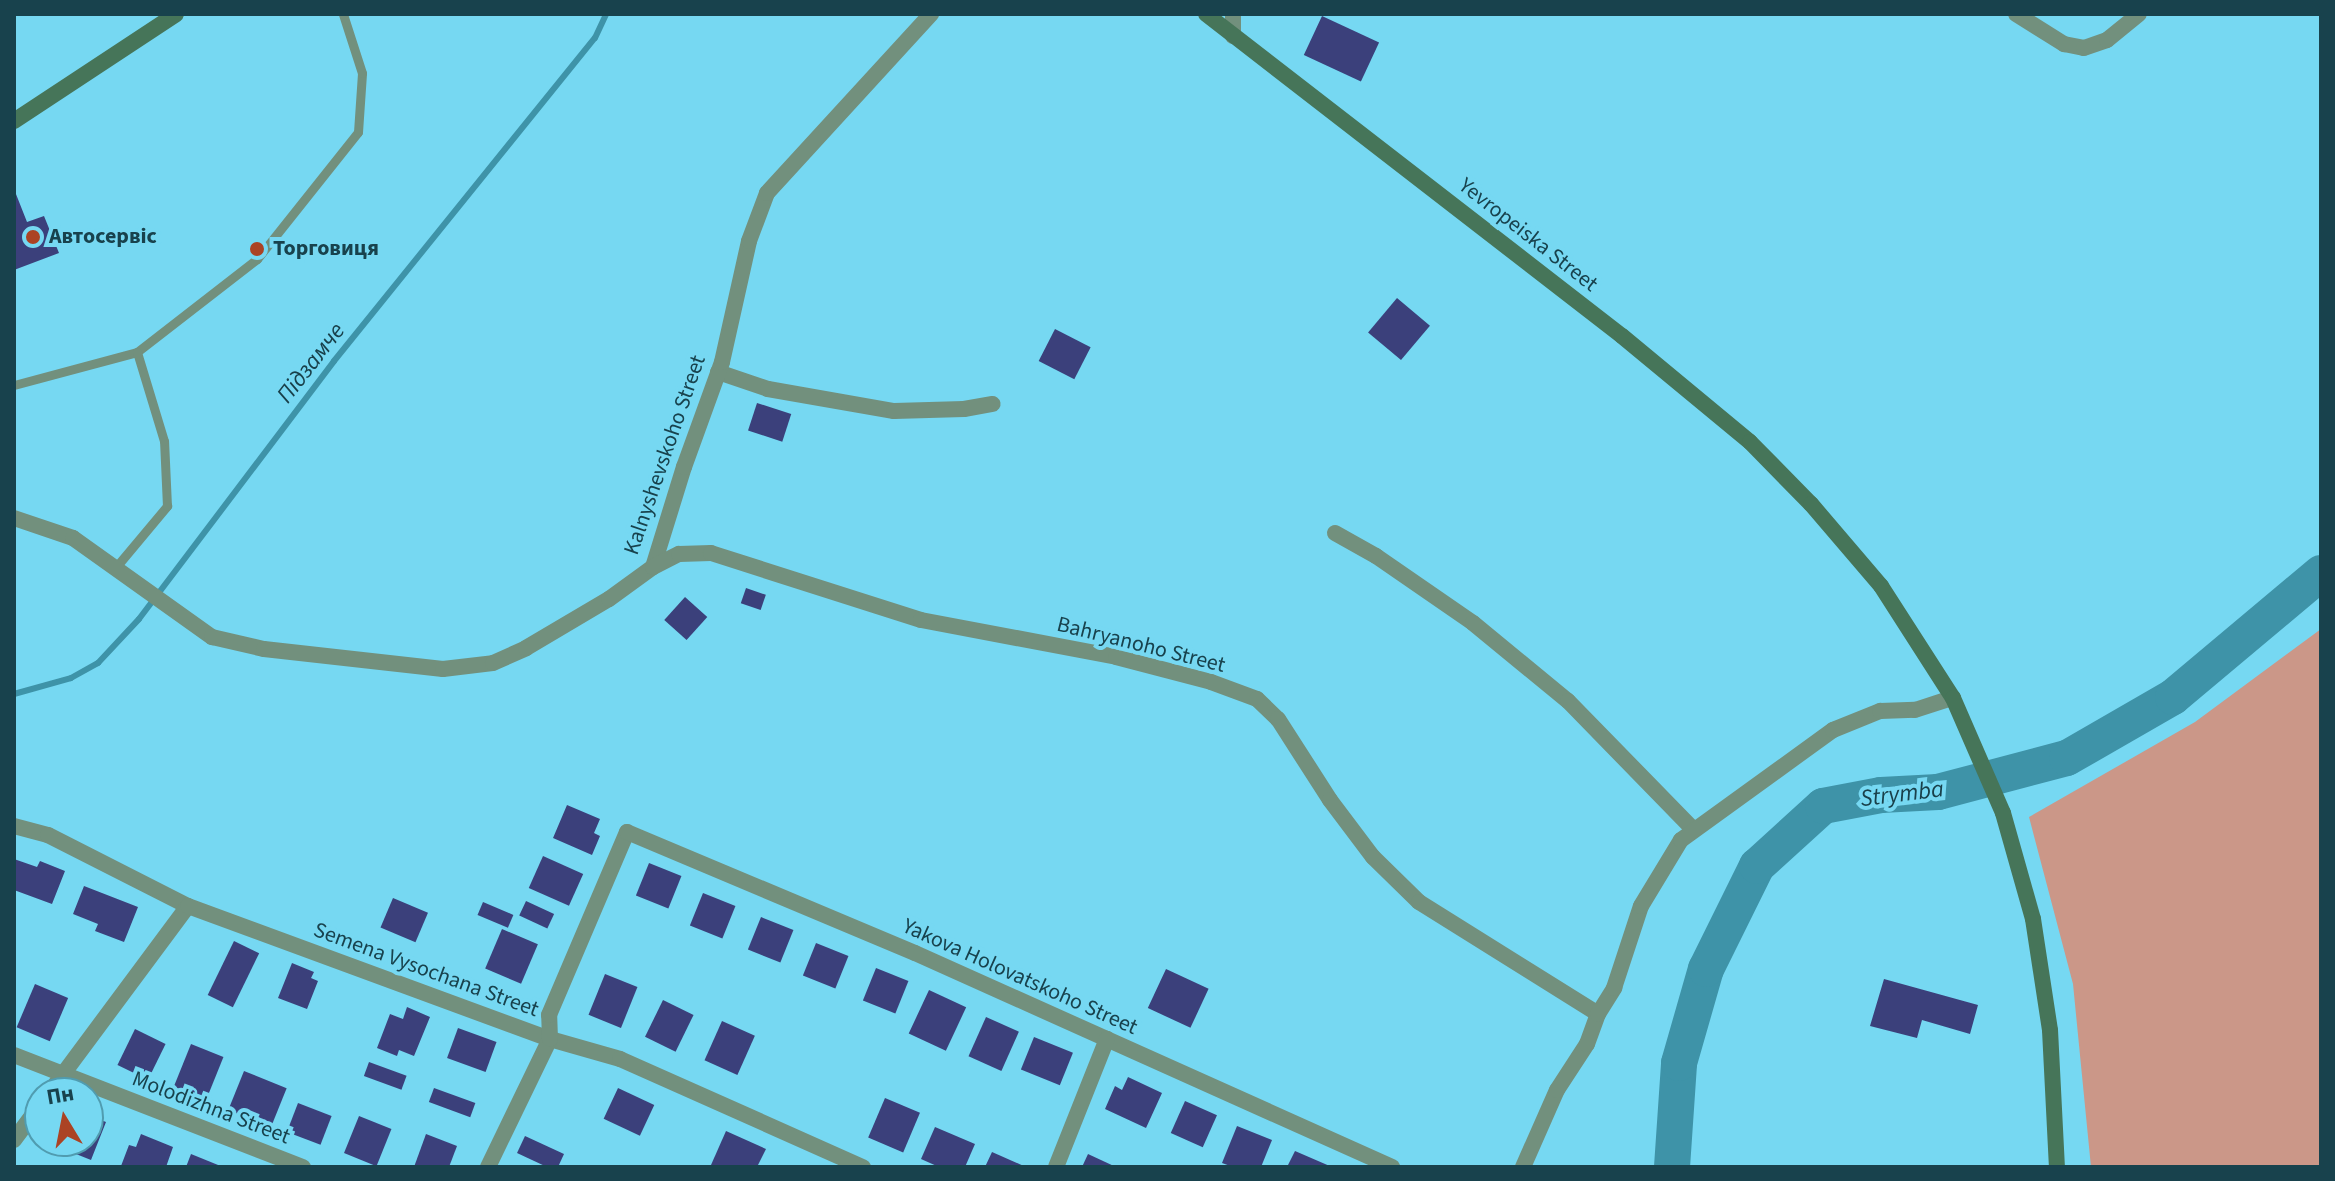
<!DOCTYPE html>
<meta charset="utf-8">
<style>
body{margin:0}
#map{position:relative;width:2335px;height:1181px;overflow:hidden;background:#76d8f2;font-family:"Source Sans 3",sans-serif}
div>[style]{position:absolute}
.green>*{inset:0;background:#cb9788}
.stream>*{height:6px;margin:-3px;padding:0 3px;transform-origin:3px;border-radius:3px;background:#3e93a8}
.river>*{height:36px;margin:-18px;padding:0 18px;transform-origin:18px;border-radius:18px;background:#3e93a8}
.building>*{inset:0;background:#3b407b;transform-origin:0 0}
.service>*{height:9px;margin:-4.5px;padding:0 4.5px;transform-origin:4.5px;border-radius:4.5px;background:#72907d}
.minor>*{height:16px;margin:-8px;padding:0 8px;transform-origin:8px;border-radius:8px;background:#72907d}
.secondary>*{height:16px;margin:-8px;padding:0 8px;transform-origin:8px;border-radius:8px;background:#467559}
.dots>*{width:22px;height:22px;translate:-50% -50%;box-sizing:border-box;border:4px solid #76d8f2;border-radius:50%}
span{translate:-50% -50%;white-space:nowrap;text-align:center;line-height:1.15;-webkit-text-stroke:8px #76d8f2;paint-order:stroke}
.street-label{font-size:22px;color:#18424d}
.poi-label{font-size:22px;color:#18424d;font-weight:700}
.left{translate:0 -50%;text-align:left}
.water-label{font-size:24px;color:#19404a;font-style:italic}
.frame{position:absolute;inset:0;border:16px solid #18424d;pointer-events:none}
.north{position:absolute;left:24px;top:1077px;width:80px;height:80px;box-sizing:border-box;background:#76d8f2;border:2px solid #509cb0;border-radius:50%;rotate:350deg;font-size:22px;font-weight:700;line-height:32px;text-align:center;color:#18424d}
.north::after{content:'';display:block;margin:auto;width:28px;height:36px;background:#ab4324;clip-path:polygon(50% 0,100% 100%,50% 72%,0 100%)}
</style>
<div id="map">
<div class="green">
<i style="clip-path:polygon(2321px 629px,2321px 1167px,2091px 1167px,2073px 984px,2029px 817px,2195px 722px)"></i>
</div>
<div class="stream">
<i style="left:14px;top:694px;width:59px;rotate:-15.7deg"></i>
<i style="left:71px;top:678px;width:31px;rotate:-29deg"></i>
<i style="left:98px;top:663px;width:60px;rotate:-47deg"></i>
<i style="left:139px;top:619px;width:323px;rotate:-52.9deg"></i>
<i style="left:334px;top:361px;width:415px;rotate:-51.1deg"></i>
<i style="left:595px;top:38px;width:26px;rotate:-65deg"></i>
</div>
<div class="river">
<i style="left:1672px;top:1167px;width:104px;rotate:-86.1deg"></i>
<i style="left:1679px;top:1063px;width:98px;rotate:-74deg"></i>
<i style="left:1706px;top:969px;width:115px;rotate:-63.7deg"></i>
<i style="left:1757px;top:866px;width:89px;rotate:-42.3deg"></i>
<i style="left:1823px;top:806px;width:59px;rotate:-10.7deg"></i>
<i style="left:1881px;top:795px;width:57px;rotate:-3deg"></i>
<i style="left:1938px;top:792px;width:133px;rotate:-14.8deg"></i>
<i style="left:2067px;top:758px;width:122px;rotate:-29.9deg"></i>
<i style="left:2173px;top:697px;width:193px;rotate:-40deg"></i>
</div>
<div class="building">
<i style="left:1322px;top:16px;width:63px;height:43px;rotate:25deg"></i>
<i style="clip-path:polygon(14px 189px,27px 222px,44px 216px,59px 253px,14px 270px)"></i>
<i style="left:1397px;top:298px;width:43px;height:45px;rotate:40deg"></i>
<i style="left:1055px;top:329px;width:40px;height:36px;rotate:27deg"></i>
<i style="left:757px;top:403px;width:36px;height:29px;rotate:18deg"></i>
<i style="left:746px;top:588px;width:21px;height:16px;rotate:19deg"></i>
<i style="left:685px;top:597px;width:30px;height:31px;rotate:42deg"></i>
<i style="clip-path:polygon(567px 805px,600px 819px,594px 833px,600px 836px,592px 855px,553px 838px)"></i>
<i style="left:543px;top:856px;width:44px;height:35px;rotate:24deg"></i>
<i style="clip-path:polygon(14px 859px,37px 867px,40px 861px,65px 871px,52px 904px,14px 890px)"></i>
<i style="left:649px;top:863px;width:35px;height:35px;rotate:22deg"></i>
<i style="clip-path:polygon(84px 886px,138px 907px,124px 942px,95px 931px,98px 924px,73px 914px)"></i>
<i style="left:703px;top:893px;width:35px;height:35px;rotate:22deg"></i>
<i style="left:393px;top:898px;width:38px;height:32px;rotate:23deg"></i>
<i style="left:526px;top:901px;width:31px;height:16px;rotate:25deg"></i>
<i style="left:483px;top:902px;width:33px;height:14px;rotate:23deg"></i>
<i style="left:761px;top:917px;width:35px;height:35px;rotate:22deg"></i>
<i style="left:502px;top:929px;width:39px;height:43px;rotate:23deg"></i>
<i style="left:234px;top:941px;width:28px;height:60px;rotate:26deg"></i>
<i style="left:816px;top:943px;width:35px;height:35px;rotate:22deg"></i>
<i style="clip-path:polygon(292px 963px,314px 972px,311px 978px,318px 981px,307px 1009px,278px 998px)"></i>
<i style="left:876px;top:968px;width:35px;height:35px;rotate:22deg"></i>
<i style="left:1166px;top:969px;width:47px;height:43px;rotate:25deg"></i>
<i style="left:605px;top:974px;width:35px;height:44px;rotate:22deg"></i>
<i style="clip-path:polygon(1884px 979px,1978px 1005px,1970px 1034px,1922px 1020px,1917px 1038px,1870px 1026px)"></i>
<i style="left:35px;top:984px;width:36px;height:47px;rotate:23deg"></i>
<i style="left:929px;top:990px;width:41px;height:48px;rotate:25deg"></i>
<i style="left:663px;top:1000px;width:34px;height:41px;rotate:26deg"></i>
<i style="clip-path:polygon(407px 1007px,430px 1017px,414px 1056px,399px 1050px,397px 1056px,377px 1048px,390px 1014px,403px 1019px)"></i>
<i style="left:986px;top:1017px;width:36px;height:43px;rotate:24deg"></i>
<i style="left:722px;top:1021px;width:36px;height:43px;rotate:24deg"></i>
<i style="left:458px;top:1028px;width:41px;height:32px;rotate:20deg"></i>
<i style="left:135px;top:1029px;width:34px;height:40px;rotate:26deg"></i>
<i style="left:1034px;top:1037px;width:42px;height:35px;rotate:22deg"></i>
<i style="left:191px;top:1044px;width:35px;height:46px;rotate:22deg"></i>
<i style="left:369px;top:1062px;width:40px;height:15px;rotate:20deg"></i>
<i style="left:244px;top:1071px;width:46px;height:42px;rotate:22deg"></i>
<i style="clip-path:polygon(1128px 1077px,1162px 1093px,1146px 1128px,1105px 1109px,1115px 1086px,1122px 1090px)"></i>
<i style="left:434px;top:1088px;width:44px;height:15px;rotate:20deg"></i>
<i style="left:618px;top:1088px;width:40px;height:34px;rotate:25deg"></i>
<i style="left:885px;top:1098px;width:38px;height:43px;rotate:23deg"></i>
<i style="left:1185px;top:1101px;width:35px;height:35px;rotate:24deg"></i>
<i style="left:298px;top:1103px;width:36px;height:31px;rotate:21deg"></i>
<i style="clip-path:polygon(88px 1115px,106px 1122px,91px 1160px,61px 1148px,63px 1141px,88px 1141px)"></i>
<i style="left:359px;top:1116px;width:35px;height:40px;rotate:22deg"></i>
<i style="clip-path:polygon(1237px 1126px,1272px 1140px,1261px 1167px,1233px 1167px,1222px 1163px)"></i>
<i style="clip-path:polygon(935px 1127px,975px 1144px,965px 1167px,939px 1167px,921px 1159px)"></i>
<i style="clip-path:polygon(726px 1131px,766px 1149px,757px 1167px,711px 1165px)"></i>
<i style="clip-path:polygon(141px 1134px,173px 1147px,166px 1167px,121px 1166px,129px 1145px,136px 1147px)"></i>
<i style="clip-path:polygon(426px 1134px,457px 1146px,449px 1167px,414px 1167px)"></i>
<i style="clip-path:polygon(525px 1136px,564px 1154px,558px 1167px,547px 1167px,517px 1153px)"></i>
<i style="clip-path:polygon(1295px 1151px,1332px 1167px,1287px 1167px)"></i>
<i style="clip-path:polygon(992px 1152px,1026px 1167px,985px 1167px)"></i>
<i style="clip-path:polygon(191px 1154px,223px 1167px,186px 1167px)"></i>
<i style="clip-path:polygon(1088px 1154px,1116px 1167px,1082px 1167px)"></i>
</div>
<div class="service">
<i style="left:14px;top:385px;width:127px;rotate:-15deg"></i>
<i style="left:137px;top:352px;width:152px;rotate:-37.8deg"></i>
<i style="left:257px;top:259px;width:162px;rotate:-51.5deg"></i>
<i style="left:358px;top:132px;width:59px;rotate:-86.1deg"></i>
<i style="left:362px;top:73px;width:62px;rotate:-107.9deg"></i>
<i style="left:116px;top:567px;width:80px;rotate:-50.1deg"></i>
<i style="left:167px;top:506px;width:65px;rotate:-92.6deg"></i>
<i style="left:164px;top:441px;width:93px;rotate:-106.9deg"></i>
</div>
<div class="minor">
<i style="left:1233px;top:14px;width:22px;rotate:90deg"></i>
<i style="left:2016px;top:14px;width:57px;rotate:32deg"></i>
<i style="left:2064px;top:44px;width:20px;rotate:11deg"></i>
<i style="left:2084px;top:48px;width:24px;rotate:-19deg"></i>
<i style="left:2107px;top:40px;width:41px;rotate:-39.1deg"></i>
<i style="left:718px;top:372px;width:53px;rotate:18.8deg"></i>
<i style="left:768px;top:389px;width:128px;rotate:9.9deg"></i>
<i style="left:894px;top:411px;width:70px;rotate:-1.6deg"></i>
<i style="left:964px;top:409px;width:29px;rotate:-10deg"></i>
<i style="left:14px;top:518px;width:62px;rotate:18.7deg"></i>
<i style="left:73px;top:538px;width:171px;rotate:35.5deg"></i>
<i style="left:212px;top:637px;width:53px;rotate:13deg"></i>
<i style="left:264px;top:649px;width:180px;rotate:6.4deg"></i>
<i style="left:443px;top:669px;width:50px;rotate:-6.8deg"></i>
<i style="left:493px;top:663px;width:36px;rotate:-24deg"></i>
<i style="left:526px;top:648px;width:96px;rotate:-30.6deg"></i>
<i style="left:609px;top:599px;width:54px;rotate:-36deg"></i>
<i style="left:653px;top:567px;width:105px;rotate:-72.8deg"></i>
<i style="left:684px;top:467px;width:112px;rotate:-70.1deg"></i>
<i style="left:722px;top:362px;width:124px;rotate:-77.4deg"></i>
<i style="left:749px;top:241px;width:51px;rotate:-69.4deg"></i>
<i style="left:767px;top:193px;width:243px;rotate:-47.5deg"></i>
<i style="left:1335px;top:533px;width:47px;rotate:29.3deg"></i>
<i style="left:1376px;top:556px;width:118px;rotate:34.6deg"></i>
<i style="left:1473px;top:623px;width:123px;rotate:39.4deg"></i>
<i style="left:1568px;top:701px;width:180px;rotate:45.7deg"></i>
<i style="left:653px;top:567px;width:29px;rotate:-27deg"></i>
<i style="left:679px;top:554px;width:32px;rotate:-2deg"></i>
<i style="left:711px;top:553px;width:220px;rotate:17.7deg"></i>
<i style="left:921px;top:620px;width:198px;rotate:10.7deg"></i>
<i style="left:1116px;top:657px;width:98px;rotate:14.7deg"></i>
<i style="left:1211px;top:682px;width:49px;rotate:20.3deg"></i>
<i style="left:1257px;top:699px;width:29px;rotate:44deg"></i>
<i style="left:1278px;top:719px;width:96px;rotate:57.3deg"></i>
<i style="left:1330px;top:800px;width:71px;rotate:53deg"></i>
<i style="left:1373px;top:857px;width:64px;rotate:44.4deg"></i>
<i style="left:1419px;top:902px;width:211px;rotate:32deg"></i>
<i style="left:14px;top:826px;width:35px;rotate:15deg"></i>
<i style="left:48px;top:835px;width:157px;rotate:26.9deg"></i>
<i style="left:14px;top:1055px;width:310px;rotate:21.2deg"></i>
<i style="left:49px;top:1093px;width:233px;rotate:-53.4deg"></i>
<i style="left:188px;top:906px;width:386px;rotate:20.2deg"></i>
<i style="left:550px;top:1039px;width:73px;rotate:15.9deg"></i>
<i style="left:620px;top:1059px;width:266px;rotate:24deg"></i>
<i style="left:14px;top:1140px;width:44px;rotate:-53.4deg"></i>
<i style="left:488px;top:1167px;width:142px;rotate:-64.2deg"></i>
<i style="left:550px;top:1039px;width:24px;rotate:-92deg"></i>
<i style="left:549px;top:1015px;width:199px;rotate:-66.9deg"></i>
<i style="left:627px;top:832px;width:312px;rotate:22.8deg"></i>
<i style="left:915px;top:953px;width:523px;rotate:24.16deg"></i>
<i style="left:1056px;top:1167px;width:138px;rotate:-68.3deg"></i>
<i style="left:1523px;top:1167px;width:84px;rotate:-66.2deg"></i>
<i style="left:1557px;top:1090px;width:55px;rotate:-56.9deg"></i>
<i style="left:1587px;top:1044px;width:32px;rotate:-70deg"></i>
<i style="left:1598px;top:1014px;width:31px;rotate:-58deg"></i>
<i style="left:1614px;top:988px;width:86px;rotate:-71.8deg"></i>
<i style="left:1641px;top:906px;width:77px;rotate:-58.8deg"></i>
<i style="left:1681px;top:840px;width:188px;rotate:-35.9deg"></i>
<i style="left:1833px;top:730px;width:51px;rotate:-22deg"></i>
<i style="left:1880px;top:711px;width:35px;rotate:-2deg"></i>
<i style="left:1915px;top:710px;width:40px;rotate:-18deg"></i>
</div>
<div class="secondary">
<i style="left:1206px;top:14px;width:526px;rotate:37.74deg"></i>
<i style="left:1622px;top:336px;width:166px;rotate:39.6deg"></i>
<i style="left:1750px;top:442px;width:87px;rotate:45.5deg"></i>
<i style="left:1811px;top:504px;width:108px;rotate:49.5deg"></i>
<i style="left:1881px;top:586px;width:133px;rotate:57.3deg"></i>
<i style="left:1953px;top:698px;width:125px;rotate:66.5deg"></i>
<i style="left:2003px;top:813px;width:110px;rotate:74.2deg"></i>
<i style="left:2033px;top:919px;width:112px;rotate:81.3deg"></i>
<i style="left:2050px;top:1030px;width:137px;rotate:87.1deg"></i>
<i style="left:14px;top:121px;width:194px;rotate:-33.4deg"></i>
</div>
<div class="dots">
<i style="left:33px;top:237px;background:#ab4324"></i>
<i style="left:257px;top:249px;background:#ab4324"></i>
</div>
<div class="street-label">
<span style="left:1528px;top:235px;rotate:38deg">Yevropeiska Street</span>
<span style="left:665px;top:455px;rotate:-71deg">Kalnyshevskoho Street</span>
<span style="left:1141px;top:645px;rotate:14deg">Bahryanoho Street</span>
<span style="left:426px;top:970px;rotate:20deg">Semena Vysochana Street</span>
<span style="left:1020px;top:977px;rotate:24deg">Yakova Holovatskoho Street</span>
<span style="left:211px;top:1108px;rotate:21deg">Molodizhna Street</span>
</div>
<div class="poi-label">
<span class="left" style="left:49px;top:237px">Автосервіс</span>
<span class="left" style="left:273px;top:249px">Торговиця</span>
</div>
<div class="water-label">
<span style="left:311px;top:363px;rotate:-52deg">Підзамче</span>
<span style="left:1902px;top:794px;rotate:-7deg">Strymba</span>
</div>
<div class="frame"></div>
<div class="north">Пн</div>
</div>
